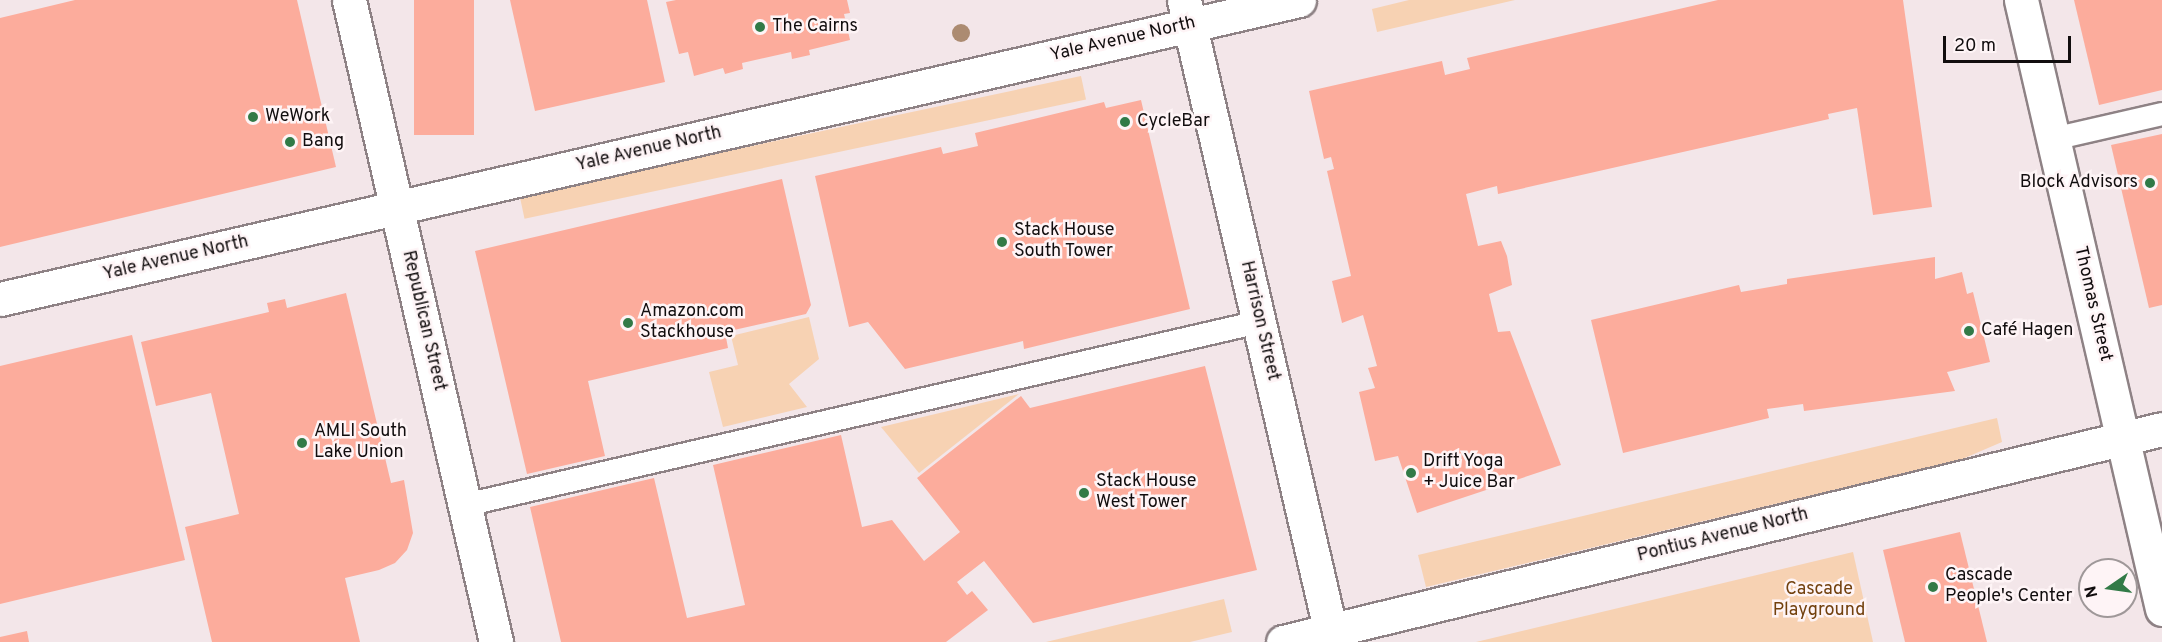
<!DOCTYPE html>
<meta charset="utf-8">
<style>
body{margin:0}
#map{position:relative;width:2162px;height:642px;overflow:hidden;background:#f3e6e9;font-family:Overpass,sans-serif}
div>[style]{position:absolute}
.green>*{inset:0;background:#f7d2b3;transform-origin:0 0}
.building>*{inset:0;background:#fcac9c;transform-origin:0 0}
.roads{filter:drop-shadow(2px 0 #8e8285) drop-shadow(-2px 0 #8e8285) drop-shadow(0 2px #8e8285) drop-shadow(0 -2px #8e8285)}
.service>*{height:22px;margin:-11px;padding:0 11px;transform-origin:11px;border-radius:11px;background:#fff}
.minor>*{height:33px;margin:-16.5px;padding:0 16.5px;transform-origin:16.5px;border-radius:16.5px;background:#fff}
.tertiary>*{height:33px;margin:-16.5px;padding:0 16.5px;transform-origin:16.5px;border-radius:16.5px;background:#fff}
.trees>*{width:18px;height:18px;margin:-9px;border-radius:50%;background:#ac8b71}
.dots>*{width:16px;height:16px;translate:-50% -50%;box-sizing:border-box;border:3px solid #fef4f6;border-radius:50%}
span{translate:-50% -50%;white-space:nowrap;text-align:center;line-height:1.15;-webkit-text-stroke:5px #fef4f6;paint-order:stroke}
.poi-label{font-size:18px;color:#110d0e}
.left{translate:0 -50%;text-align:left}
.right{translate:-100% -50%;text-align:right}
.street-label{font-size:18px;color:#110d0e}
.park-label{font-size:18px;color:#72410e}
.north{position:absolute;left:2078px;top:558px;width:60px;height:60px;box-sizing:border-box;background:#fef4f6;border:2px solid #9f9899;border-radius:50%;rotate:257deg;font-size:16px;font-weight:700;line-height:24px;text-align:center;color:#110d0e}
.north::after{content:'';display:block;margin:auto;width:21px;height:27px;background:#327a47;clip-path:polygon(50% 0,100% 100%,50% 72%,0 100%)}
.scale{position:absolute;left:1943px;top:36px;width:128px;height:27px;box-sizing:border-box;border:3px solid #110d0e;border-top:0;padding-left:8px;font-size:18px;line-height:21px;white-space:nowrap;color:#110d0e;-webkit-text-stroke:4px #fef4f6;paint-order:stroke}
</style>
<div id="map">
<div class="green">
<i style="clip-path:polygon(1409px 0,1515px 0,1377px 32px,1372px 9px)"></i>
<i style="left:1081px;top:76px;width:24px;height:574px;rotate:78deg"></i>
<i style="clip-path:polygon(809px 317px,819px 359px,789px 384px,807px 407px,723px 427px,709px 372px,738px 365px,731px 336px)"></i>
<i style="clip-path:polygon(1019px 394px,919px 473px,881px 427px)"></i>
<i style="clip-path:polygon(1997px 418px,2002px 442px,1960px 460px,1426px 587px,1418px 555px)"></i>
<i style="clip-path:polygon(1853px 552px,1873px 642px,1476px 642px)"></i>
<i style="clip-path:polygon(1224px 599px,1232px 632px,1190px 642px,1046px 642px)"></i>
</div>
<div class="building">
<i style="clip-path:polygon(75px 0,297px 0,336px 167px,0 247px,0 18px)"></i>
<i style="left:414px;top:0;width:60px;height:135px"></i>
<i style="clip-path:polygon(510px 0,647px 0,665px 82px,535px 111px)"></i>
<i style="clip-path:polygon(676px 0,847px 0,850px 13px,844px 14px,850px 40px,809px 50px,810px 55px,792px 59px,791px 52px,742px 63px,743px 69px,725px 74px,723px 68px,694px 76px,688px 52px,679px 54px,666px 2px)"></i>
<i style="clip-path:polygon(1718px 0,1903px 0,1932px 207px,1873px 215px,1857px 108px,1828px 114px,1829px 119px,1498px 194px,1497px 186px,1466px 194px,1478px 246px,1501px 241px,1507px 256px,1512px 285px,1489px 294px,1498px 332px,1510px 331px,1561px 465px,1417px 513px,1398px 456px,1375px 461px,1359px 392px,1375px 388px,1368px 368px,1377px 366px,1363px 315px,1342px 323px,1332px 281px,1351px 276px,1327px 171px,1334px 169px,1331px 157px,1324px 159px,1309px 91px,1442px 61px,1445px 75px,1470px 69px,1467px 58px)"></i>
<i style="clip-path:polygon(2074px 0,2162px 0,2162px 90px,2099px 105px)"></i>
<i style="clip-path:polygon(1141px 100px,1190px 309px,1024px 349px,1023px 341px,905px 369px,868px 322px,849px 327px,815px 176px,941px 147px,943px 154px,978px 146px,975px 133px,1104px 102px,1106px 108px)"></i>
<i style="clip-path:polygon(2162px 134px,2162px 305px,2149px 308px,2111px 145px)"></i>
<i style="clip-path:polygon(782px 179px,811px 305px,806px 314px,725px 332px,728px 348px,588px 381px,605px 456px,527px 474px,475px 251px)"></i>
<i style="clip-path:polygon(1935px 257px,1935px 279px,1962px 272px,1967px 294px,1973px 292px,1990px 362px,1947px 372px,1955px 391px,1804px 411px,1803px 404px,1767px 409px,1769px 418px,1623px 453px,1591px 320px,1739px 285px,1741px 292px,1787px 284px,1787px 279px)"></i>
<i style="clip-path:polygon(346px 293px,391px 483px,404px 480px,413px 533px,407px 550px,395px 563px,379px 570px,345px 578px,360px 642px,212px 642px,185px 527px,239px 514px,211px 393px,156px 406px,141px 342px,269px 312px,267px 303px,285px 299px,287px 308px)"></i>
<i style="clip-path:polygon(132px 335px,185px 560px,0 604px,0 366px)"></i>
<i style="clip-path:polygon(1205px 366px,1257px 570px,1033px 623px,984px 561px,957px 582px,967px 595px,972px 591px,988px 610px,946px 642px,561px 642px,530px 507px,654px 478px,687px 618px,745px 605px,713px 465px,841px 435px,862px 527px,892px 520px,924px 561px,960px 532px,917px 478px,1021px 396px,1030px 408px)"></i>
<i style="clip-path:polygon(1960px 532px,1987px 642px,1905px 642px,1883px 550px)"></i>
<i style="clip-path:polygon(27px 631px,29px 642px,0 642px,0 637px)"></i>
</div>
<div class="roads">
<div class="service">
<i style="left:2053px;top:139px;width:112px;rotate:-12.9deg"></i>
<i style="left:465px;top:505px;width:815px;rotate:-12.98deg"></i>
</div>
<div class="minor">
<i style="left:1184px;top:0;width:659px;rotate:76.93deg"></i>
<i style="left:2021px;top:0;width:625px;rotate:76.96deg"></i>
<i style="left:0;top:299px;width:1333px;rotate:-12.96deg"></i>
<i style="left:1283px;top:642px;width:904px;rotate:-13.62deg"></i>
</div>
<div class="tertiary">
<i style="left:349px;top:0;width:659px;rotate:77.1deg"></i>
</div>
</div>
<div class="trees">
<i style="left:961px;top:33px"></i>
</div>
<div class="dots">
<i style="left:760px;top:27px;background:#327a47"></i>
<i style="left:253px;top:117px;background:#327a47"></i>
<i style="left:1125px;top:122px;background:#327a47"></i>
<i style="left:290px;top:142px;background:#327a47"></i>
<i style="left:2150px;top:183px;background:#327a47"></i>
<i style="left:1002px;top:242px;background:#327a47"></i>
<i style="left:628px;top:323px;background:#327a47"></i>
<i style="left:1969px;top:331px;background:#327a47"></i>
<i style="left:302px;top:443px;background:#327a47"></i>
<i style="left:1411px;top:473px;background:#327a47"></i>
<i style="left:1084px;top:493px;background:#327a47"></i>
<i style="left:1933px;top:587px;background:#327a47"></i>
</div>
<div class="poi-label">
<span class="left" style="left:772px;top:27px">The Cairns</span>
<span class="left" style="left:265px;top:117px">WeWork</span>
<span class="left" style="left:1137px;top:122px">CycleBar</span>
<span class="left" style="left:302px;top:142px">Bang</span>
<span class="right" style="left:2138px;top:183px">Block Advisors</span>
<span class="left" style="left:1014px;top:242px">Stack House<br>South Tower</span>
<span class="left" style="left:640px;top:323px">Amazon.com<br>Stackhouse</span>
<span class="left" style="left:1981px;top:331px">Café Hagen</span>
<span class="left" style="left:314px;top:443px">AMLI South<br>Lake Union</span>
<span class="left" style="left:1423px;top:473px">Drift Yoga<br>+ Juice Bar</span>
<span class="left" style="left:1096px;top:493px">Stack House<br>West Tower</span>
<span class="left" style="left:1945px;top:587px">Cascade<br>People's Center</span>
</div>
<div class="street-label">
<span style="left:1123px;top:40px;rotate:-13deg">Yale Avenue North</span>
<span style="left:649px;top:150px;rotate:-13deg">Yale Avenue North</span>
<span style="left:176px;top:259px;rotate:-13deg">Yale Avenue North</span>
<span style="left:2092px;top:304px;rotate:77deg">Thomas Street</span>
<span style="left:423px;top:321px;rotate:77deg">Republican Street</span>
<span style="left:1259px;top:321px;rotate:77deg">Harrison Street</span>
<span style="left:1723px;top:536px;rotate:-14deg">Pontius Avenue North</span>
</div>
<div class="park-label">
<span style="left:1819px;top:601px">Cascade<br>Playground</span>
</div>
<div class="north">N</div>
<div class="scale">20 m</div>
</div>
